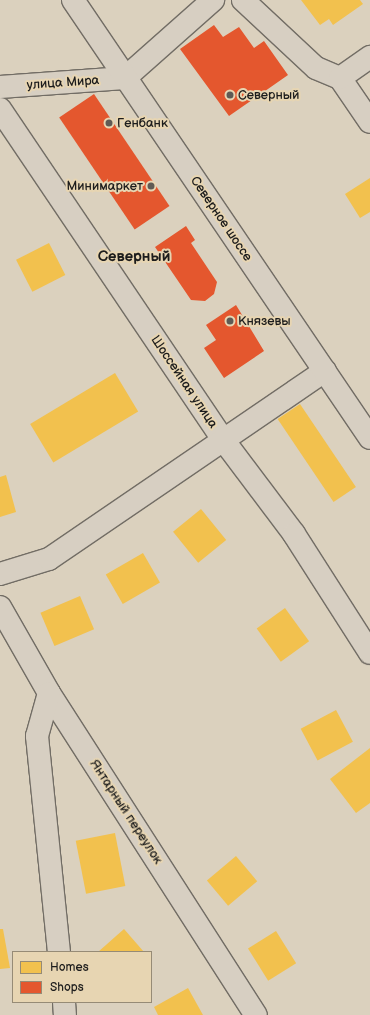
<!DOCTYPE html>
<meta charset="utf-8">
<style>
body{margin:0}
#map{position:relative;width:370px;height:1015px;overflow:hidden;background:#dbd1be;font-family:"Balsamiq Sans",sans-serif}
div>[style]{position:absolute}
.homes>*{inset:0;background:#f2c14e;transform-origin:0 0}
.shops>*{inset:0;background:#e4572e;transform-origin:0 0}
.roads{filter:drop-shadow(1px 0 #726d65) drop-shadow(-1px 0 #726d65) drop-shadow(0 1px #726d65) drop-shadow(0 -1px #726d65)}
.street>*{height:22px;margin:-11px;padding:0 11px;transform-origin:11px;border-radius:11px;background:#d7cfc2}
.secondary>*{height:22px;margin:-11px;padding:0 11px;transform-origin:11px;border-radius:11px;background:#d7cfc2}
.dots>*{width:11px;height:11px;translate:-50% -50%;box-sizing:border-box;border:2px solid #e7d5b2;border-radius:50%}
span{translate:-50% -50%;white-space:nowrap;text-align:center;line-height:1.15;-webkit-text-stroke:4px #e7d5b2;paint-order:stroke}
.street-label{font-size:13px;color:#1c1c1c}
.poi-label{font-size:13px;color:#1c1c1c}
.left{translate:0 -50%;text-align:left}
.right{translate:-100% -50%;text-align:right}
.quarter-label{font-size:15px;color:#1c1c1c;font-weight:700}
.legend{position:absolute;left:12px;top:951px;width:140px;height:52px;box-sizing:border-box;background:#e7d5b2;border:1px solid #968b76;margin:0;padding:5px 7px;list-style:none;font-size:12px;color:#1c1c1c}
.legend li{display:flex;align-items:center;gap:8px;height:20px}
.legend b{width:20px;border:1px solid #968b76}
</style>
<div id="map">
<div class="homes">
<i style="clip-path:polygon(301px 0,360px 0,363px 4px,333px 25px,329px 19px,320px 25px)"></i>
<i style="clip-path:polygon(370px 178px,370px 212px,360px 218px,345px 194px)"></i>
<i style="left:49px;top:243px;width:36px;height:37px;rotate:63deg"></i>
<i style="left:115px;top:373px;width:45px;height:99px;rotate:59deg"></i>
<i style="left:300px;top:404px;width:100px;height:27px;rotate:56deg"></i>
<i style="clip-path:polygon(6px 475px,16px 512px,0 517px,0 477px)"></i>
<i style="left:201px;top:509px;width:40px;height:36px;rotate:51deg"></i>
<i style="left:143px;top:553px;width:34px;height:43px;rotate:60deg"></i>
<i style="left:80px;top:596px;width:36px;height:43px;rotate:67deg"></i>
<i style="left:285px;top:608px;width:41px;height:35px;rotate:54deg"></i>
<i style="left:336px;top:710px;width:36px;height:40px;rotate:62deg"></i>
<i style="clip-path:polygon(370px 748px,370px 803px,356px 813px,330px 779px)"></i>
<i style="left:115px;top:833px;width:54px;height:40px;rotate:79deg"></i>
<i style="left:236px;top:856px;width:33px;height:38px;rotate:50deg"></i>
<i style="clip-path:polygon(0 929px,3px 929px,10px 968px,0 969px)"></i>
<i style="clip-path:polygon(124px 929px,144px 952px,98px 952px)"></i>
<i style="left:276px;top:931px;width:38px;height:33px;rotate:58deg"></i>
<i style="clip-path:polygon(188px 988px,203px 1015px,158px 1015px,154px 1007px)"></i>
</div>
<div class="shops">
<i style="clip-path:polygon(214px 25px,223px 37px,239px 27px,254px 48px,264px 41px,288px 75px,229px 116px,180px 49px)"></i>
<i style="left:94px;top:94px;width:135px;height:42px;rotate:56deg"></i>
<i style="clip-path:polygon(186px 226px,195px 240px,191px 243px,217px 282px,214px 294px,205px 301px,191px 300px,155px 247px)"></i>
<i style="clip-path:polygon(236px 305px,264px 351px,224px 378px,204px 348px,216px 340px,206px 325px)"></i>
</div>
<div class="roads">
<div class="street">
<i style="left:243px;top:0;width:100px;rotate:43deg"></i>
<i style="left:316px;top:68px;width:26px;rotate:23deg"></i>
<i style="left:340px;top:78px;width:53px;rotate:55.7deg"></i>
<i style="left:340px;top:78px;width:37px;rotate:-35deg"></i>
<i style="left:0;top:87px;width:125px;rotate:-4.1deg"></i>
<i style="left:125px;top:78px;width:118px;rotate:-41.6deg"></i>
<i style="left:0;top:109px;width:400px;rotate:56deg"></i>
<i style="left:224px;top:441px;width:116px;rotate:53deg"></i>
<i style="left:294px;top:534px;width:141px;rotate:57.4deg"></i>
<i style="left:0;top:574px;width:51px;rotate:-17deg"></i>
<i style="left:49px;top:559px;width:334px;rotate:-34.3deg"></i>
<i style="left:0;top:607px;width:99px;rotate:60.3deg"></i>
<i style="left:49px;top:693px;width:383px;rotate:57.3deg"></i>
<i style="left:49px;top:693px;width:45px;rotate:105.6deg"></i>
<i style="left:37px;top:736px;width:217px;rotate:84.2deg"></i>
<i style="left:64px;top:1002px;width:13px;rotate:86deg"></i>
</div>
<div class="secondary">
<i style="left:73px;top:0;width:529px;rotate:55.86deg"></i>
</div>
</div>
<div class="dots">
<i style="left:230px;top:95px;background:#5f5b55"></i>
<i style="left:109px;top:123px;background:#5f5b55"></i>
<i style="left:151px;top:186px;background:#5f5b55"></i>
<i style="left:230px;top:321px;background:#5f5b55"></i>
</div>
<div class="street-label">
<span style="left:63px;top:83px;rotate:-4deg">улица Мира</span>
<span style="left:221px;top:219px;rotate:56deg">Северное шоссе</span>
<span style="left:184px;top:382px;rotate:56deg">Шоссейная улица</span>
<span style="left:126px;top:812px;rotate:57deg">Янтарный переулок</span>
</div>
<div class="poi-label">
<span class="left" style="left:238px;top:95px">Северный</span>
<span class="left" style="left:117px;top:123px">Генбанк</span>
<span class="right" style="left:143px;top:186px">Минимаркет</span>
<span class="left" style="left:238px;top:321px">Князевы</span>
</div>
<div class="quarter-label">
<span style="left:134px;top:257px">Северный</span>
</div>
<ul class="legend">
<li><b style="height:11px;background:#f2c14e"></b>Homes</li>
<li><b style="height:11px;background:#e4572e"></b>Shops</li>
</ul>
</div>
